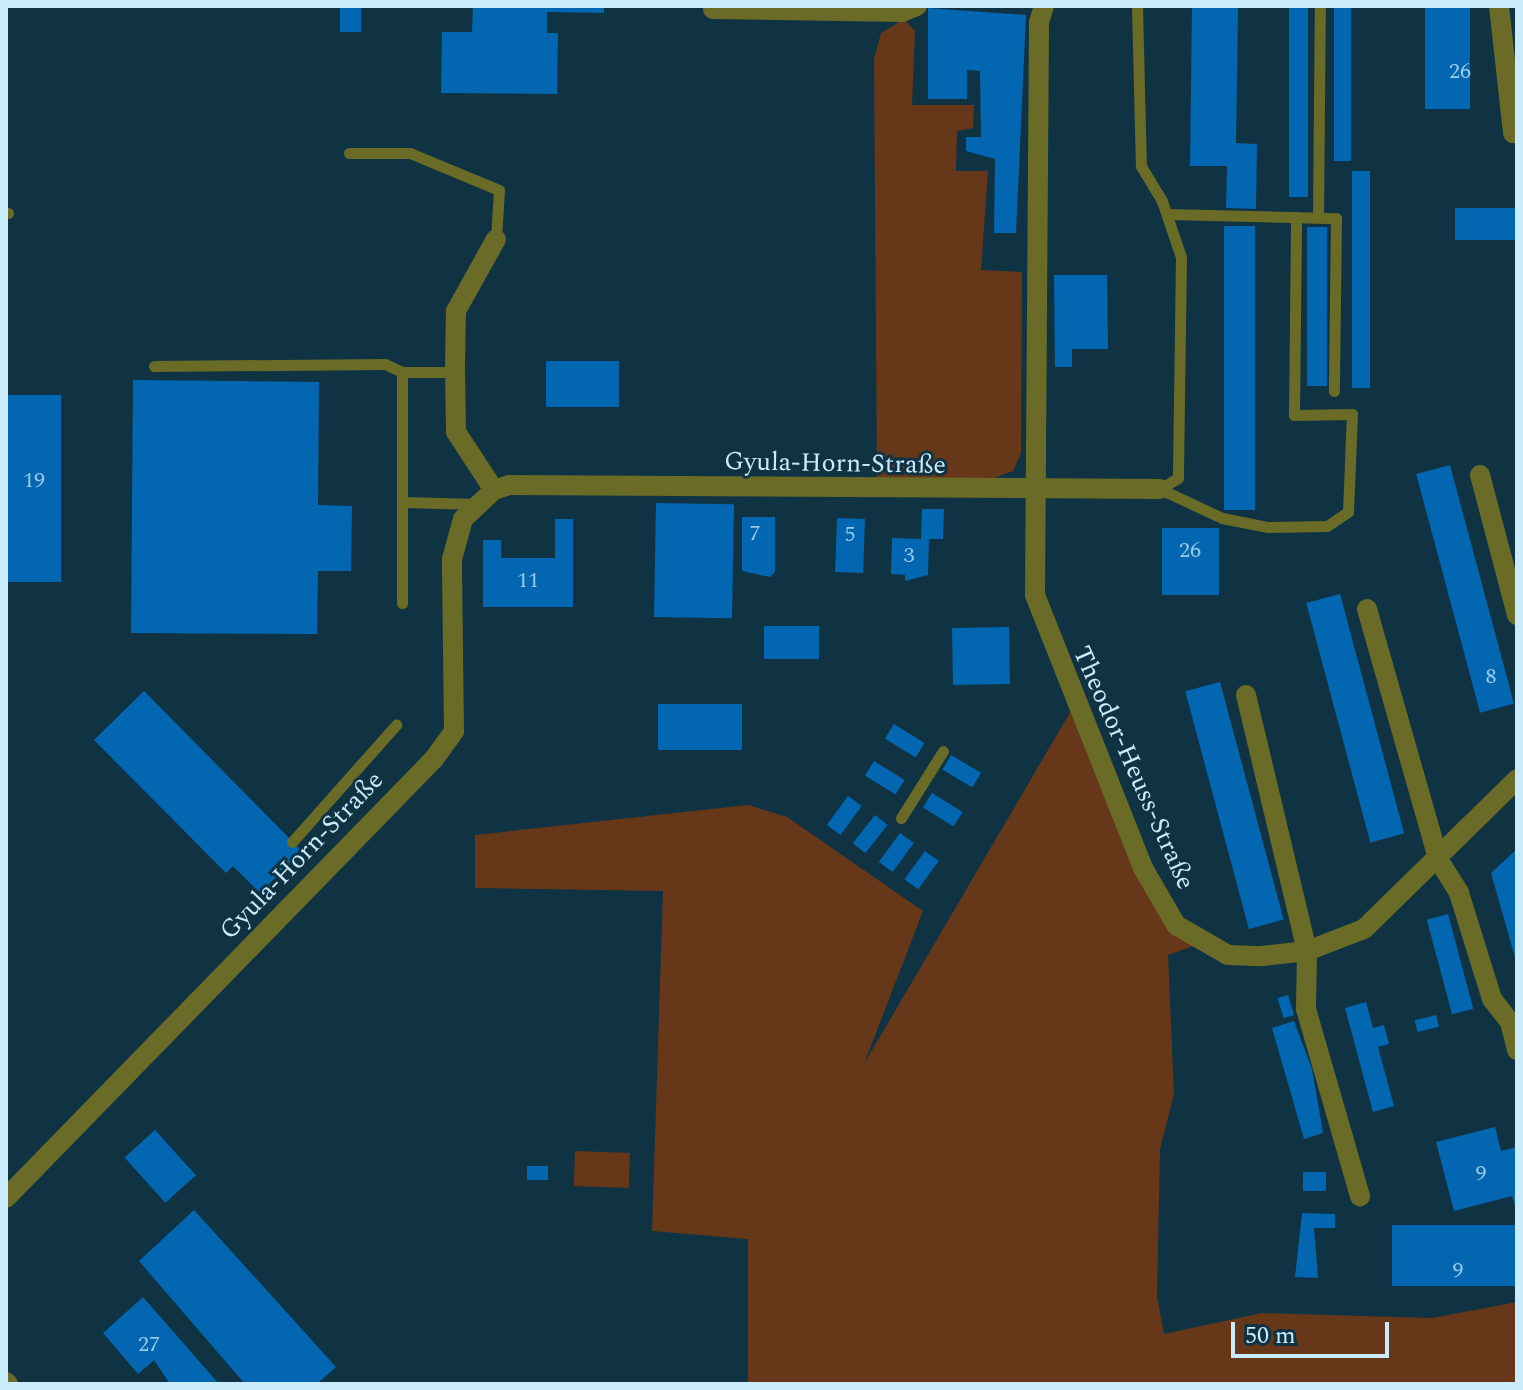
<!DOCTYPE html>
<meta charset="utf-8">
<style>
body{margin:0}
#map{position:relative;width:1523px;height:1390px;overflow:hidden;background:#103343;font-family:Spectral,serif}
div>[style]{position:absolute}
.green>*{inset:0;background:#67371a;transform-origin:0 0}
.building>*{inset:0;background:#0266b1;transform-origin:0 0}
.lane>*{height:11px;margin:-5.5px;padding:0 5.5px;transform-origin:5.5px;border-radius:5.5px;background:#6a6b26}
.street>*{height:20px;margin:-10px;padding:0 10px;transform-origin:10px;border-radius:10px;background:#6a6b26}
span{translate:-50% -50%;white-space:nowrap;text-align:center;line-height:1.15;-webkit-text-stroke:6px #103343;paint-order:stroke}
.number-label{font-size:22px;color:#98cae8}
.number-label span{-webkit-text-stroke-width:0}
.street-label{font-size:26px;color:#caebfb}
.frame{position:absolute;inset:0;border:8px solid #caebfb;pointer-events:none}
.scale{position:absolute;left:1231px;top:1322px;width:158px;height:36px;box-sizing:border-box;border:4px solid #caebfb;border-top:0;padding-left:10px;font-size:24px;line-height:28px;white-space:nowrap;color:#caebfb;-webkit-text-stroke:6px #103343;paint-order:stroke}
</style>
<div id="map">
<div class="green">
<i style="clip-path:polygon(904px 19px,915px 31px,912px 105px,974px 105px,973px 128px,957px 131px,956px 171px,988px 171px,981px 270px,1022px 272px,1021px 453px,1013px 471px,994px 478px,877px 481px,874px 59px,881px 33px)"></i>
<i style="clip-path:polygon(1075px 704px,1143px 868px,1202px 943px,1168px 955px,1174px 1094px,1160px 1149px,1157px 1297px,1164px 1334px,1262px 1313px,1432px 1318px,1517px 1302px,1517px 1384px,748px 1384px,748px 1239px,652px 1231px,663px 891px,475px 888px,475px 835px,748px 805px,787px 817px,923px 911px,864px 1064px)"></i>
<i style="left:575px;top:1151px;width:55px;height:35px;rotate:2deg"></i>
</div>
<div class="building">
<i style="left:340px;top:6px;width:21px;height:26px"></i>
<i style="clip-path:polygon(473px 6px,604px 6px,604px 13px,547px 12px,547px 33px,558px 33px,557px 94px,441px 93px,442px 32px,472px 32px)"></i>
<i style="clip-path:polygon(1192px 6px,1238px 6px,1236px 143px,1257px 144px,1256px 209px,1226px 208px,1227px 166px,1190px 166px)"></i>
<i style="left:1289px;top:6px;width:19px;height:191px"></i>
<i style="left:1334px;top:6px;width:17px;height:155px"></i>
<i style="left:1425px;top:6px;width:45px;height:103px"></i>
<i style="clip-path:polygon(928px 8px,1026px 15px,1016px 233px,994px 233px,995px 159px,966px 151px,966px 137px,981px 137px,980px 71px,967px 70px,967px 99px,928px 99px)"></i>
<i style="left:1352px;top:171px;width:18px;height:217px"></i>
<i style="left:1517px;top:208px;width:32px;height:62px;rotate:90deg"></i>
<i style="left:1224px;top:226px;width:31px;height:284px"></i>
<i style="left:1307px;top:227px;width:20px;height:159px"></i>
<i style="clip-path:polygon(1054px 275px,1107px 275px,1108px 349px,1072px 349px,1072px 367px,1055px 367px)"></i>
<i style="left:546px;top:361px;width:73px;height:46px"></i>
<i style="clip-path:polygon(133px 380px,319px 382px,318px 505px,352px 506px,351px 571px,318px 571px,317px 634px,131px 633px)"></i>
<i style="left:6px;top:395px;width:55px;height:187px"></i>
<i style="left:1450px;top:465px;width:247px;height:35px;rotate:75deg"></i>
<i style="left:656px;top:503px;width:78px;height:114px;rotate:1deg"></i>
<i style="clip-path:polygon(922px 509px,944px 509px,943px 539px,929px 539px,928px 575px,905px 581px,905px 575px,891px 574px,892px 538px,921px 539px)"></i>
<i style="clip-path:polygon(742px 517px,775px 517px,775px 572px,770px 577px,742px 571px)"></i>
<i style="left:837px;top:518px;width:28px;height:54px;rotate:2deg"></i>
<i style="clip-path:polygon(555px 519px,573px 519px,573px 607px,483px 607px,483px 540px,501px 540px,501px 558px,555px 558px)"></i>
<i style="left:1162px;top:528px;width:57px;height:67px"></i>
<i style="left:1340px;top:594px;width:248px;height:35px;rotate:75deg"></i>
<i style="left:819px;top:626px;width:33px;height:55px;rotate:90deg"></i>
<i style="left:1009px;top:627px;width:57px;height:57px;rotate:89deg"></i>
<i style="left:1220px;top:682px;width:246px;height:36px;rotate:75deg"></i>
<i style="clip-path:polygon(144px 691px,302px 851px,260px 893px,233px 866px,226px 873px,94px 740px)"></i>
<i style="left:658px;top:704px;width:84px;height:46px"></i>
<i style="left:894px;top:724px;width:36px;height:17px;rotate:32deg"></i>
<i style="left:951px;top:755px;width:35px;height:17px;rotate:31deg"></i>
<i style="left:874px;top:761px;width:36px;height:17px;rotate:32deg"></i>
<i style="left:932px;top:793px;width:36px;height:17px;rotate:32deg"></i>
<i style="left:848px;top:796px;width:17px;height:36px;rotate:36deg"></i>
<i style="left:875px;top:815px;width:16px;height:36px;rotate:38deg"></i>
<i style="left:900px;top:833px;width:17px;height:36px;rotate:36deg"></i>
<i style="clip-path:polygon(1517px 849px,1517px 961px,1516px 961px,1491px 873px)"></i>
<i style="left:925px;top:851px;width:17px;height:35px;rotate:36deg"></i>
<i style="left:1448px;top:914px;width:98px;height:22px;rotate:75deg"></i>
<i style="left:1288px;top:995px;width:21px;height:11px;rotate:73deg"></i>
<i style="clip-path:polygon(1366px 1002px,1373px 1028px,1384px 1025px,1389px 1044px,1378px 1047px,1394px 1106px,1373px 1112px,1345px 1008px)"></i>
<i style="left:1436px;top:1015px;width:12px;height:22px;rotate:76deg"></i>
<i style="clip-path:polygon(1294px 1021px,1312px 1069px,1323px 1133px,1304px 1139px,1272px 1028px)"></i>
<i style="clip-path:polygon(1495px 1127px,1501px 1151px,1517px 1147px,1517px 1212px,1512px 1196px,1454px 1211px,1436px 1142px)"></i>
<i style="left:155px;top:1130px;width:61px;height:41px;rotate:48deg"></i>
<i style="left:527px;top:1166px;width:21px;height:14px"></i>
<i style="left:1303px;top:1172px;width:23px;height:19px"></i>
<i style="clip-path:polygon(194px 1210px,336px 1367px,317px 1384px,245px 1384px,139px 1261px)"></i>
<i style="clip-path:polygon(1302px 1213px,1335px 1214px,1335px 1228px,1314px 1228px,1318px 1278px,1295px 1277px)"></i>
<i style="left:1517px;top:1225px;width:61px;height:125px;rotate:90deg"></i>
<i style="clip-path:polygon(143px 1297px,219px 1384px,170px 1384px,154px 1360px,138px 1374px,103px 1333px)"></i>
</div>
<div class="lane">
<i style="left:1137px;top:6px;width:160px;rotate:88.6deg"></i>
<i style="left:1141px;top:166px;width:41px;rotate:59deg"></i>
<i style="left:1162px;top:201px;width:59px;rotate:71.3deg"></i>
<i style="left:1181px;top:257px;width:221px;rotate:90.8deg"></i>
<i style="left:1178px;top:478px;width:21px;rotate:149deg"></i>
<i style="left:349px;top:153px;width:61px"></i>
<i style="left:410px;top:153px;width:96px;rotate:22.6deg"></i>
<i style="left:499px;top:190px;width:49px;rotate:93.5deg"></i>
<i style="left:6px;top:213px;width:2px"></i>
<i style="left:1167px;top:214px;width:169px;rotate:1.4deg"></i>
<i style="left:1336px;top:218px;width:173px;rotate:90.7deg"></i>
<i style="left:1318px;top:217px;width:211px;rotate:-89.5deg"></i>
<i style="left:154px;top:366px;width:231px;rotate:-0.5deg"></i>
<i style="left:385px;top:364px;width:19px;rotate:25deg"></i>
<i style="left:402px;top:372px;width:53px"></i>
<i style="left:402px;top:372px;width:231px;rotate:90deg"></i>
<i style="left:1160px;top:489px;width:68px;rotate:25.1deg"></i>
<i style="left:1222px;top:518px;width:47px;rotate:11.1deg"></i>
<i style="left:1268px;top:527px;width:59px;rotate:-1deg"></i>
<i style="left:1327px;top:526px;width:25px;rotate:-34deg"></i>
<i style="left:1348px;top:512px;width:98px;rotate:-87.7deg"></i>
<i style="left:1352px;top:414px;width:58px;rotate:179deg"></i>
<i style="left:1294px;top:415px;width:198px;rotate:-89.4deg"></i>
<i style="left:403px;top:502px;width:74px;rotate:1.5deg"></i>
<i style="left:901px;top:818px;width:79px;rotate:-57.9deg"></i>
<i style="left:292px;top:842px;width:157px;rotate:-48.4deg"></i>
</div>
<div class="street">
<i style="left:1044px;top:6px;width:17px;rotate:107deg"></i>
<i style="left:1039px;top:22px;width:573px;rotate:90.4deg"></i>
<i style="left:1035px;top:595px;width:294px;rotate:68.4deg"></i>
<i style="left:1143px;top:868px;width:66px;rotate:59.9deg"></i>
<i style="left:1176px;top:925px;width:60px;rotate:30deg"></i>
<i style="left:1228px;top:955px;width:34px;rotate:2deg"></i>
<i style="left:1262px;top:956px;width:45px;rotate:-6.3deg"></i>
<i style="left:1307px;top:951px;width:61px;rotate:-21.1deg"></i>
<i style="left:1364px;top:929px;width:214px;rotate:-44.4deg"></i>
<i style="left:1499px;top:6px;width:128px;rotate:83.7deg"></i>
<i style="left:713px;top:9px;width:189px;rotate:0.9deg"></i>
<i style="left:902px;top:12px;width:16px;rotate:-22deg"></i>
<i style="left:1480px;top:475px;width:145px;rotate:75.2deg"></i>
<i style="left:494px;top:490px;width:69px;rotate:-123.2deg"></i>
<i style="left:456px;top:432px;width:66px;rotate:-90.9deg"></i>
<i style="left:455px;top:366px;width:55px;rotate:-89deg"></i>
<i style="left:456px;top:311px;width:82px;rotate:-60.9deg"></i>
<i style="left:1367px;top:609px;width:260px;rotate:74.1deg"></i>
<i style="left:1438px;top:859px;width:40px;rotate:58deg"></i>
<i style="left:1459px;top:893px;width:111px;rotate:72.7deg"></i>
<i style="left:1492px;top:999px;width:29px;rotate:52deg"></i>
<i style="left:1510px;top:1022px;width:29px;rotate:76deg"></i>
<i style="left:1246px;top:695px;width:263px;rotate:76.6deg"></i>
<i style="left:1307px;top:951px;width:58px;rotate:91deg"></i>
<i style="left:1306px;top:1009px;width:195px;rotate:73.9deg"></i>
<i style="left:6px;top:1198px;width:613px;rotate:-45.73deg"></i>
<i style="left:434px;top:759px;width:34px;rotate:-54deg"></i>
<i style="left:454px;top:731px;width:172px;rotate:-90.7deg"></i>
<i style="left:452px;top:559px;width:41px;rotate:-74.6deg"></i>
<i style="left:463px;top:519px;width:42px;rotate:-43.1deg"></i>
<i style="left:494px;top:490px;width:16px;rotate:-18deg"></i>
<i style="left:509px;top:485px;width:651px;rotate:0.35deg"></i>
<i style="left:6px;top:1382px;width:3px;rotate:45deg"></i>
</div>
<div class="number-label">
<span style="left:1460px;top:72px">26</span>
<span style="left:34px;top:481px">19</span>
<span style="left:755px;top:534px">7</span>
<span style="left:850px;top:535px">5</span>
<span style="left:1190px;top:551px">26</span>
<span style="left:909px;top:556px">3</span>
<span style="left:528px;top:581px">11</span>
<span style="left:1491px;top:677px">8</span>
<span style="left:1481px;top:1174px">9</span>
<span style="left:1458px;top:1271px">9</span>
<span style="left:149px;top:1345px">27</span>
</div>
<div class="street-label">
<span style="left:835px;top:464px;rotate:1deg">Gyula-Horn-Straße</span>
<span style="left:1133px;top:768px;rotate:66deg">Theodor-Heuss-Straße</span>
<span style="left:302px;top:856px;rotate:-46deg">Gyula-Horn-Straße</span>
</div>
<div class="frame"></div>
<div class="scale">50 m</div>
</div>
